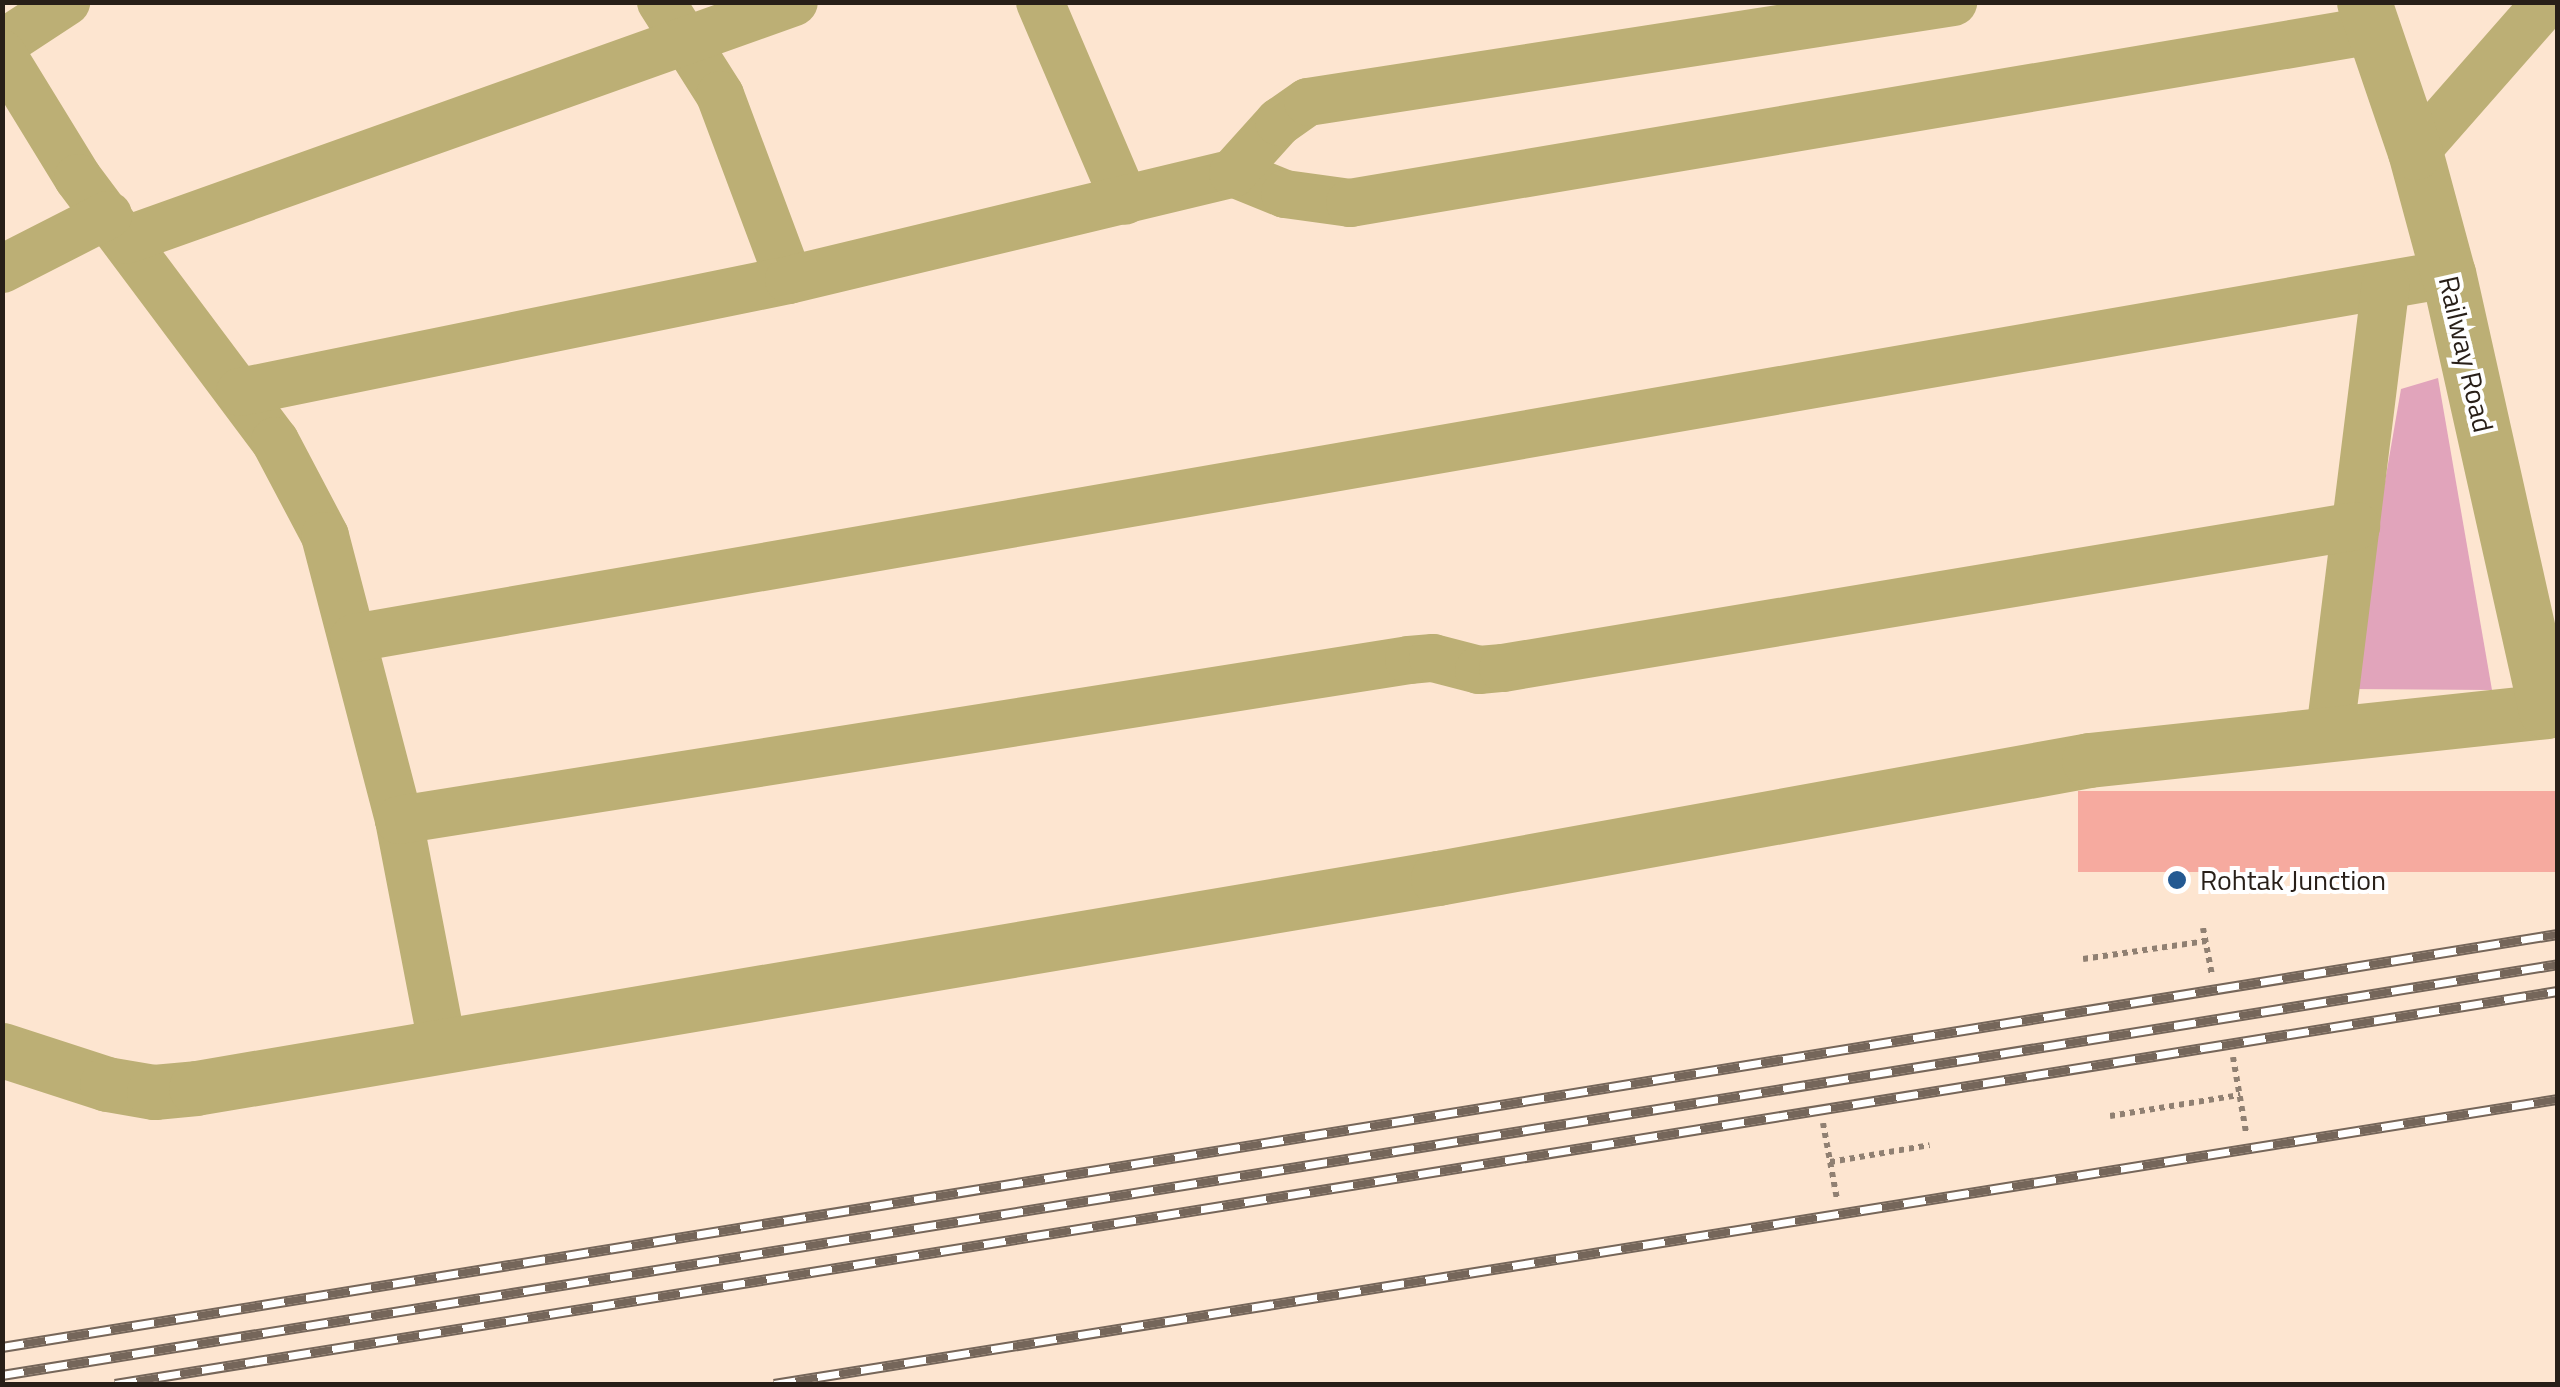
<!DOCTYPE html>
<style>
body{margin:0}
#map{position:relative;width:2560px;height:1387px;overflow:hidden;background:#fde5d0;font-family:"Titillium Web",sans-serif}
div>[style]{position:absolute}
.green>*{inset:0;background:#e1a4bb}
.building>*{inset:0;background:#f6aa9f;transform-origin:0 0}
.path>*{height:6px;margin-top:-3px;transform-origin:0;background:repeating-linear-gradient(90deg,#908072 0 5px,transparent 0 10px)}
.minor>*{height:48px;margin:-24px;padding:0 24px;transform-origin:24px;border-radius:24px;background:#bcaf75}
.tertiary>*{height:55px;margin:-27.5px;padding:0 27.5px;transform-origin:27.5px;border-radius:27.5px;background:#bcaf75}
.rail>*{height:11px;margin-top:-5.5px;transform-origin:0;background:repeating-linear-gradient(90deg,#fff 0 22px,#75665a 0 44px);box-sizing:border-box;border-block:2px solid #75665a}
.dots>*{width:28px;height:28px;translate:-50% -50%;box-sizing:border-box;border:5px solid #fff;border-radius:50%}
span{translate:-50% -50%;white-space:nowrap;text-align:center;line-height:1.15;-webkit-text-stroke:8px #fff;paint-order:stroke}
.street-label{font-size:28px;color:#281f18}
.poi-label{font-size:28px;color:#281f18}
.left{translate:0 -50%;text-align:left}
.frame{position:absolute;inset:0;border:5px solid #281f18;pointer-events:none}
</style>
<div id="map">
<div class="green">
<i style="clip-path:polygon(2438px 378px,2492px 690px,2349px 689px,2401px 389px)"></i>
</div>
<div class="building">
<i style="left:2558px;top:791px;width:81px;height:480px;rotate:90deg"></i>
</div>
<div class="path">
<i style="left:2203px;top:928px;width:48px;rotate:79.2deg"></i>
<i style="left:2083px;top:959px;width:124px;rotate:-8.3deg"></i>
<i style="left:2233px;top:1057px;width:76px;rotate:80.2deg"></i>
<i style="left:2110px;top:1116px;width:132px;rotate:-9.2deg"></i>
<i style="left:1823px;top:1123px;width:77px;rotate:79.6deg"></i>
<i style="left:1830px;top:1162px;width:101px;rotate:-9.6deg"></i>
</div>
<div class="minor">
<i style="left:661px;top:2px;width:110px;rotate:57.6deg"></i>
<i style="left:720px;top:95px;width:197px;rotate:69.5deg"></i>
<i style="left:1040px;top:2px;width:216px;rotate:66.9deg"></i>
<i style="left:2px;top:44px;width:77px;rotate:-33.3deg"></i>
<i style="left:2px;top:54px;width:145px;rotate:58.5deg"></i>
<i style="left:78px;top:178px;width:329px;rotate:53.2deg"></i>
<i style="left:275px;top:441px;width:107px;rotate:62.2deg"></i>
<i style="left:325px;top:536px;width:293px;rotate:75.4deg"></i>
<i style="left:399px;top:820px;width:232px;rotate:79.1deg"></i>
<i style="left:2415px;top:152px;width:200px;rotate:-48.7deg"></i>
<i style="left:1233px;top:173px;width:56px;rotate:22deg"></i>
<i style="left:1285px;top:194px;width:66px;rotate:7.9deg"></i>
<i style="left:1350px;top:203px;width:1039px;rotate:-9.59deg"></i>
<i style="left:126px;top:240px;width:709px;rotate:-19.61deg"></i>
<i style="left:2px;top:269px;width:119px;rotate:-27deg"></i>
<i style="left:240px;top:392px;width:560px;rotate:-11.53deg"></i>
<i style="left:789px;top:280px;width:457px;rotate:-13.5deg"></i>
<i style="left:1233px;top:173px;width:69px;rotate:-48deg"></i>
<i style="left:1279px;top:122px;width:35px;rotate:-35deg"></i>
<i style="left:1308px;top:102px;width:653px;rotate:-8.81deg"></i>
<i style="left:354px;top:638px;width:2125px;rotate:-9.86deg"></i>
<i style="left:2330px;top:732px;width:450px;rotate:-82.9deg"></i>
<i style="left:399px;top:820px;width:1023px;rotate:-9deg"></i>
<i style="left:1409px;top:660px;width:24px;rotate:-5deg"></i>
<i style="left:1433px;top:658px;width:48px;rotate:14.6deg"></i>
<i style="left:1479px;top:670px;width:24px;rotate:-5deg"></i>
<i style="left:1503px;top:668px;width:865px;rotate:-9.45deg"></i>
</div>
<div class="tertiary">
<i style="left:2px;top:1050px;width:110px;rotate:17.9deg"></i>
<i style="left:107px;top:1084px;width:48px;rotate:9.7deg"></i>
<i style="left:154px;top:1092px;width:42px;rotate:-5.4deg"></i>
<i style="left:196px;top:1088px;width:1260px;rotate:-9.6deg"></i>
<i style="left:1438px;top:878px;width:662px;rotate:-10.27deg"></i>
<i style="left:2089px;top:760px;width:460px;rotate:-6.1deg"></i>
<i style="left:2546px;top:711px;width:448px;rotate:-102.6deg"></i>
<i style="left:2448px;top:274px;width:126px;rotate:-105.1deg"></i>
<i style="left:2415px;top:152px;width:158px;rotate:-108.8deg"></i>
</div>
<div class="rail">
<i style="left:2px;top:1347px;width:2589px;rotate:-9.18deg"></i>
<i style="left:2px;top:1375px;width:2589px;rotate:-9.13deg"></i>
<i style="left:115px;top:1384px;width:2474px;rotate:-9.14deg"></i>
<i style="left:774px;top:1384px;width:1807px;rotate:-9.08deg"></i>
</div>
<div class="dots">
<i style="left:2177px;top:880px;background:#245991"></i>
</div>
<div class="street-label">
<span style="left:2466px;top:354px;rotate:77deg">Railway Road</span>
</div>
<div class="poi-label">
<span class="left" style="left:2200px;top:880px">Rohtak Junction</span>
</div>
<div class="frame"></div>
</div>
